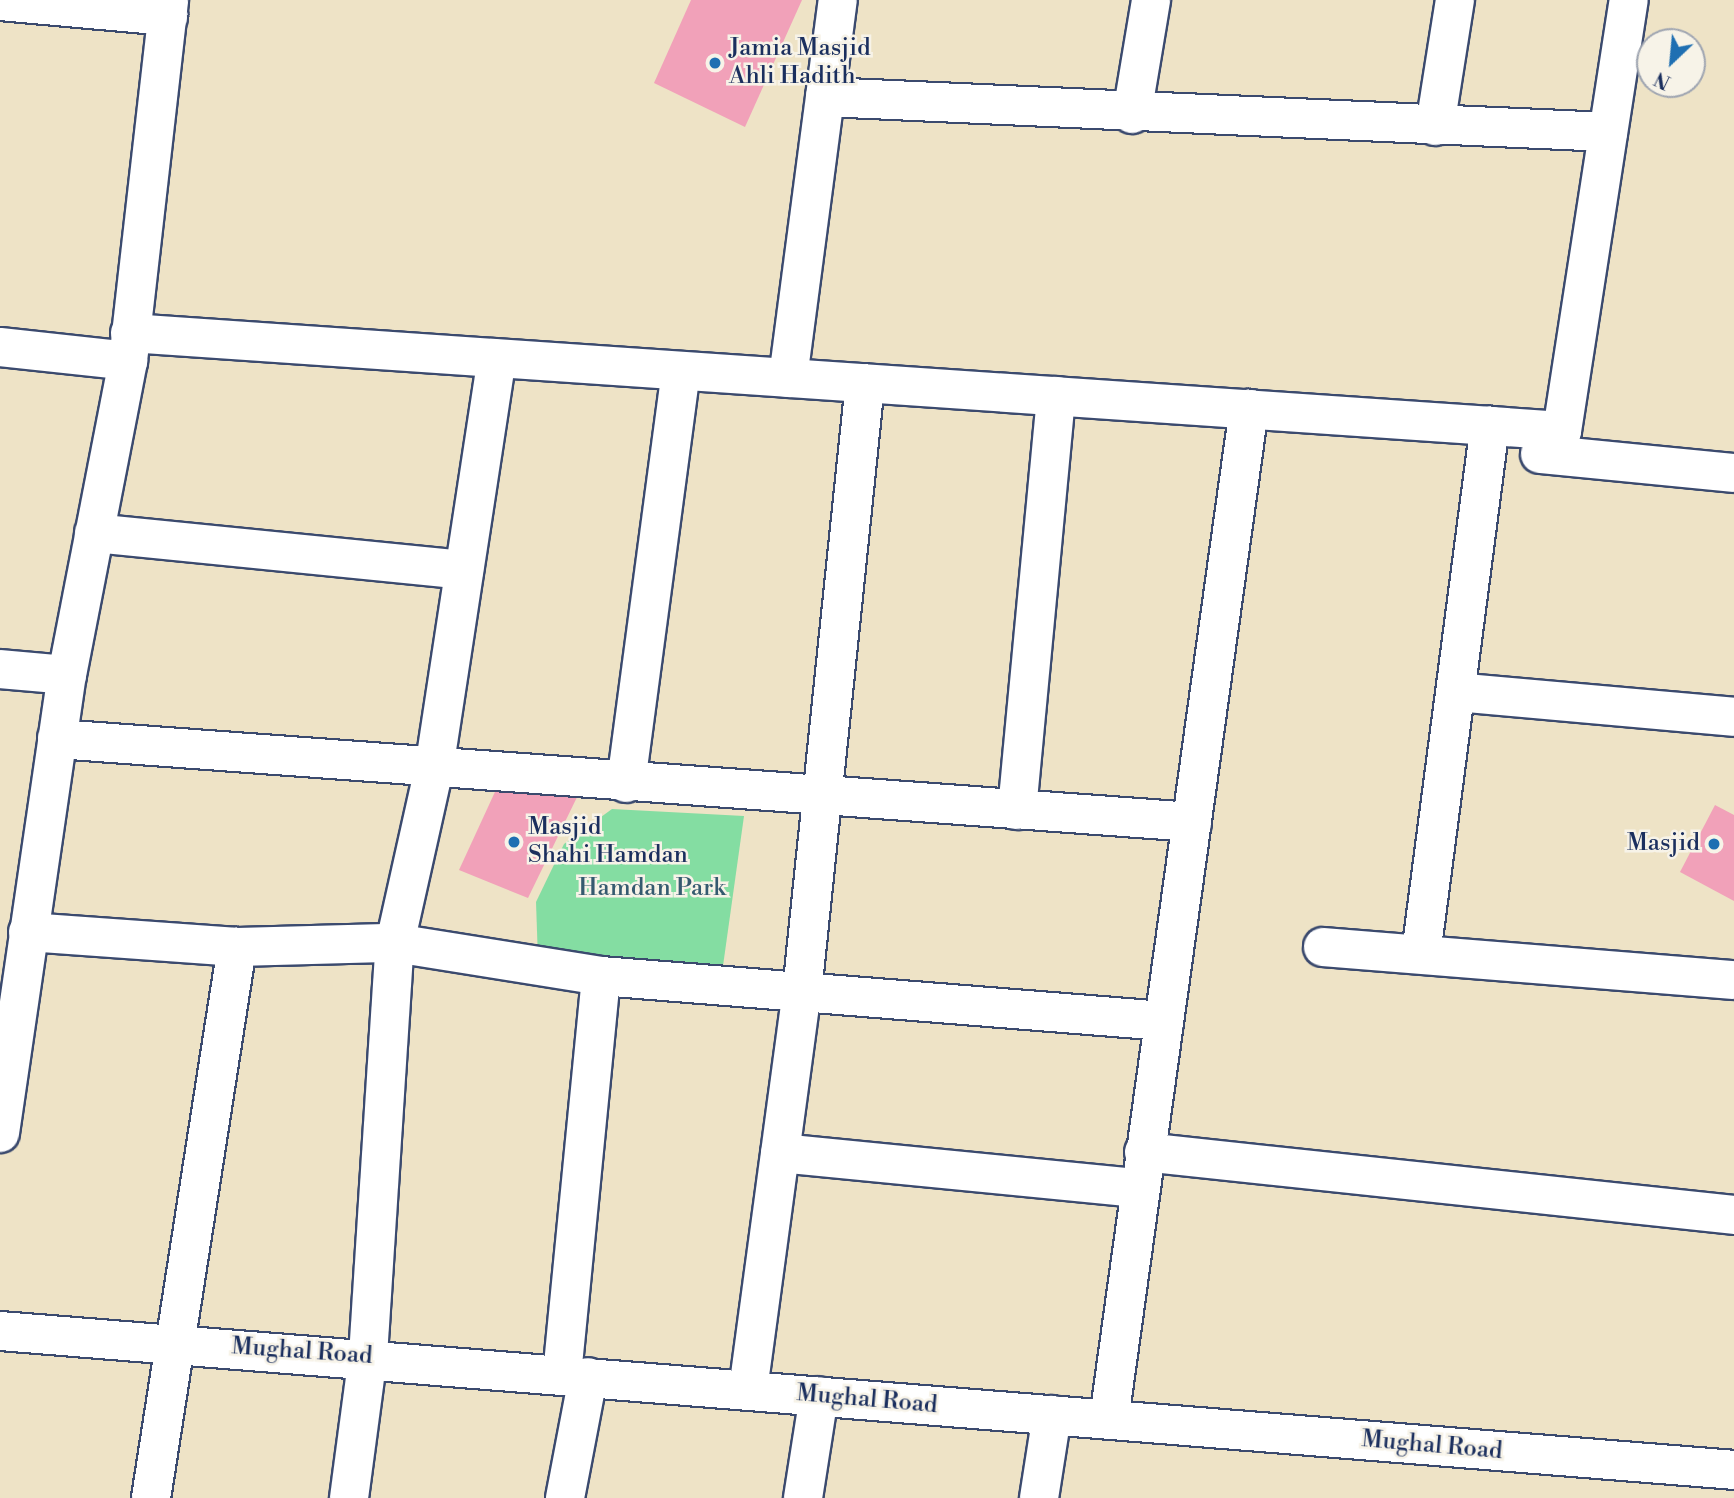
<!DOCTYPE html>
<style>
body{margin:0}
#map{position:relative;width:1734px;height:1498px;overflow:hidden;background:#eee3c6;font-family:"Libre Bodoni",serif}
div>[style]{position:absolute}
.green>*{inset:0;background:#84dda2}
.building>*{inset:0;background:#f1a1b9}
.roads{filter:drop-shadow(2px 0 #3b4a6e) drop-shadow(-2px 0 #3b4a6e) drop-shadow(0 2px #3b4a6e) drop-shadow(0 -2px #3b4a6e)}
.minor>*{height:38px;margin:-19px;padding:0 19px;transform-origin:19px;border-radius:19px;background:#fff}
.dots>*{width:19px;height:19px;translate:-50% -50%;box-sizing:border-box;border:4px solid #f7f3e8;border-radius:50%}
span{translate:-50% -50%;white-space:nowrap;text-align:center;line-height:1.15;-webkit-text-stroke:5px #f7f3e8;paint-order:stroke}
.poi-label{font-size:24px;color:#1b2f5e}
.left{translate:0 -50%;text-align:left}
.right{translate:-100% -50%;text-align:right}
.park-label{font-size:24px;color:#355a6f}
.street-label{font-size:24px;color:#1b2f5e}
.north{position:absolute;left:1636px;top:28px;width:70px;height:70px;box-sizing:border-box;background:#f7f3e8;border:2px solid #9fa5b1;border-radius:50%;rotate:206deg;font-size:19px;font-weight:700;line-height:28px;text-align:center;color:#1b2f5e}
.north::after{content:'';display:block;margin:auto;width:24px;height:32px;background:#1f6fb2;clip-path:polygon(50% 0,100% 100%,50% 72%,0 100%)}
</style>
<div id="map">
<div class="green">
<i style="clip-path:polygon(612px 809px,744px 816px,722px 973px,538px 960px,536px 902px,564px 844px)"></i>
</div>
<div class="building">
<i style="clip-path:polygon(691px 0,802px 0,745px 127px,654px 83px)"></i>
<i style="clip-path:polygon(500px 781px,580px 791px,528px 898px,459px 870px)"></i>
<i style="clip-path:polygon(1715px 805px,1734px 815px,1734px 901px,1680px 872px)"></i>
</div>
<div class="roads">
<div class="minor">
<i style="left:0;top:1px;width:169px;rotate:5.1deg"></i>
<i style="left:825px;top:97px;width:784px;rotate:2.56deg"></i>
<i style="left:1132px;top:114px;width:116px;rotate:-80.5deg"></i>
<i style="left:1435px;top:126px;width:128px;rotate:-81deg"></i>
<i style="left:130px;top:333px;width:1435px;rotate:3.91deg"></i>
<i style="left:0;top:347px;width:129px;rotate:6.2deg"></i>
<i style="left:788px;top:378px;width:381px;rotate:-82.5deg"></i>
<i style="left:1544px;top:451px;width:27px;rotate:-48deg"></i>
<i style="left:1562px;top:431px;width:436px;rotate:-81.2deg"></i>
<i style="left:1540px;top:454px;width:195px;rotate:5.6deg"></i>
<i style="left:94px;top:533px;width:372px;rotate:5.7deg"></i>
<i style="left:0;top:669px;width:67px;rotate:5.1deg"></i>
<i style="left:1456px;top:692px;width:279px;rotate:5.1deg"></i>
<i style="left:57px;top:739px;width:1138px;rotate:4.18deg"></i>
<i style="left:626px;top:783px;width:415px;rotate:-82.4deg"></i>
<i style="left:1017px;top:810px;width:416px;rotate:-84.6deg"></i>
<i style="left:28px;top:932px;width:210px;rotate:4.1deg"></i>
<i style="left:237px;top:947px;width:158px;rotate:-1.5deg"></i>
<i style="left:395px;top:943px;width:209px;rotate:9.1deg"></i>
<i style="left:601px;top:976px;width:565px;rotate:4.57deg"></i>
<i style="left:1323px;top:947px;width:412px;rotate:4.6deg"></i>
<i style="left:1421px;top:954px;width:533px;rotate:-82.57deg"></i>
<i style="left:0;top:1133px;width:463px;rotate:-81.7deg"></i>
<i style="left:67px;top:675px;width:320px;rotate:-79deg"></i>
<i style="left:128px;top:361px;width:363px;rotate:-83.5deg"></i>
<i style="left:1144px;top:1152px;width:593px;rotate:6.09deg"></i>
<i style="left:780px;top:1153px;width:362px;rotate:5.6deg"></i>
<i style="left:0;top:1331px;width:1740px;rotate:4.58deg"></i>
<i style="left:562px;top:1375px;width:401px;rotate:-84.4deg"></i>
<i style="left:748px;top:1390px;width:402px;rotate:-82.3deg"></i>
<i style="left:802px;top:992px;width:612px;rotate:-84.09deg"></i>
<i style="left:1109px;top:1419px;width:1020px;rotate:-82.11deg"></i>
<i style="left:151px;top:1498px;width:558px;rotate:-81.13deg"></i>
<i style="left:349px;top:1498px;width:143px;rotate:-82.4deg"></i>
<i style="left:368px;top:1356px;width:414px;rotate:-86.3deg"></i>
<i style="left:395px;top:943px;width:178px;rotate:-77.4deg"></i>
<i style="left:434px;top:769px;width:415px;rotate:-81.3deg"></i>
<i style="left:565px;top:1498px;width:123px;rotate:-79.2deg"></i>
<i style="left:803px;top:1498px;width:103px;rotate:-81.1deg"></i>
<i style="left:1039px;top:1498px;width:84px;rotate:-81.1deg"></i>
</div>
</div>
<div class="dots">
<i style="left:715px;top:63px;background:#1f6fb2"></i>
<i style="left:514px;top:842px;background:#1f6fb2"></i>
<i style="left:1714px;top:844px;background:#1f6fb2"></i>
</div>
<div class="poi-label">
<span class="left" style="left:729px;top:63px">Jamia Masjid<br>Ahli Hadith</span>
<span class="left" style="left:528px;top:842px">Masjid<br>Shahi Hamdan</span>
<span class="right" style="left:1700px;top:844px">Masjid</span>
</div>
<div class="park-label">
<span style="left:652px;top:889px">Hamdan Park</span>
</div>
<div class="street-label">
<span style="left:302px;top:1352px;rotate:4deg">Mughal Road</span>
<span style="left:867px;top:1400px;rotate:5deg">Mughal Road</span>
<span style="left:1432px;top:1446px;rotate:5deg">Mughal Road</span>
</div>
<div class="north">N</div>
</div>
